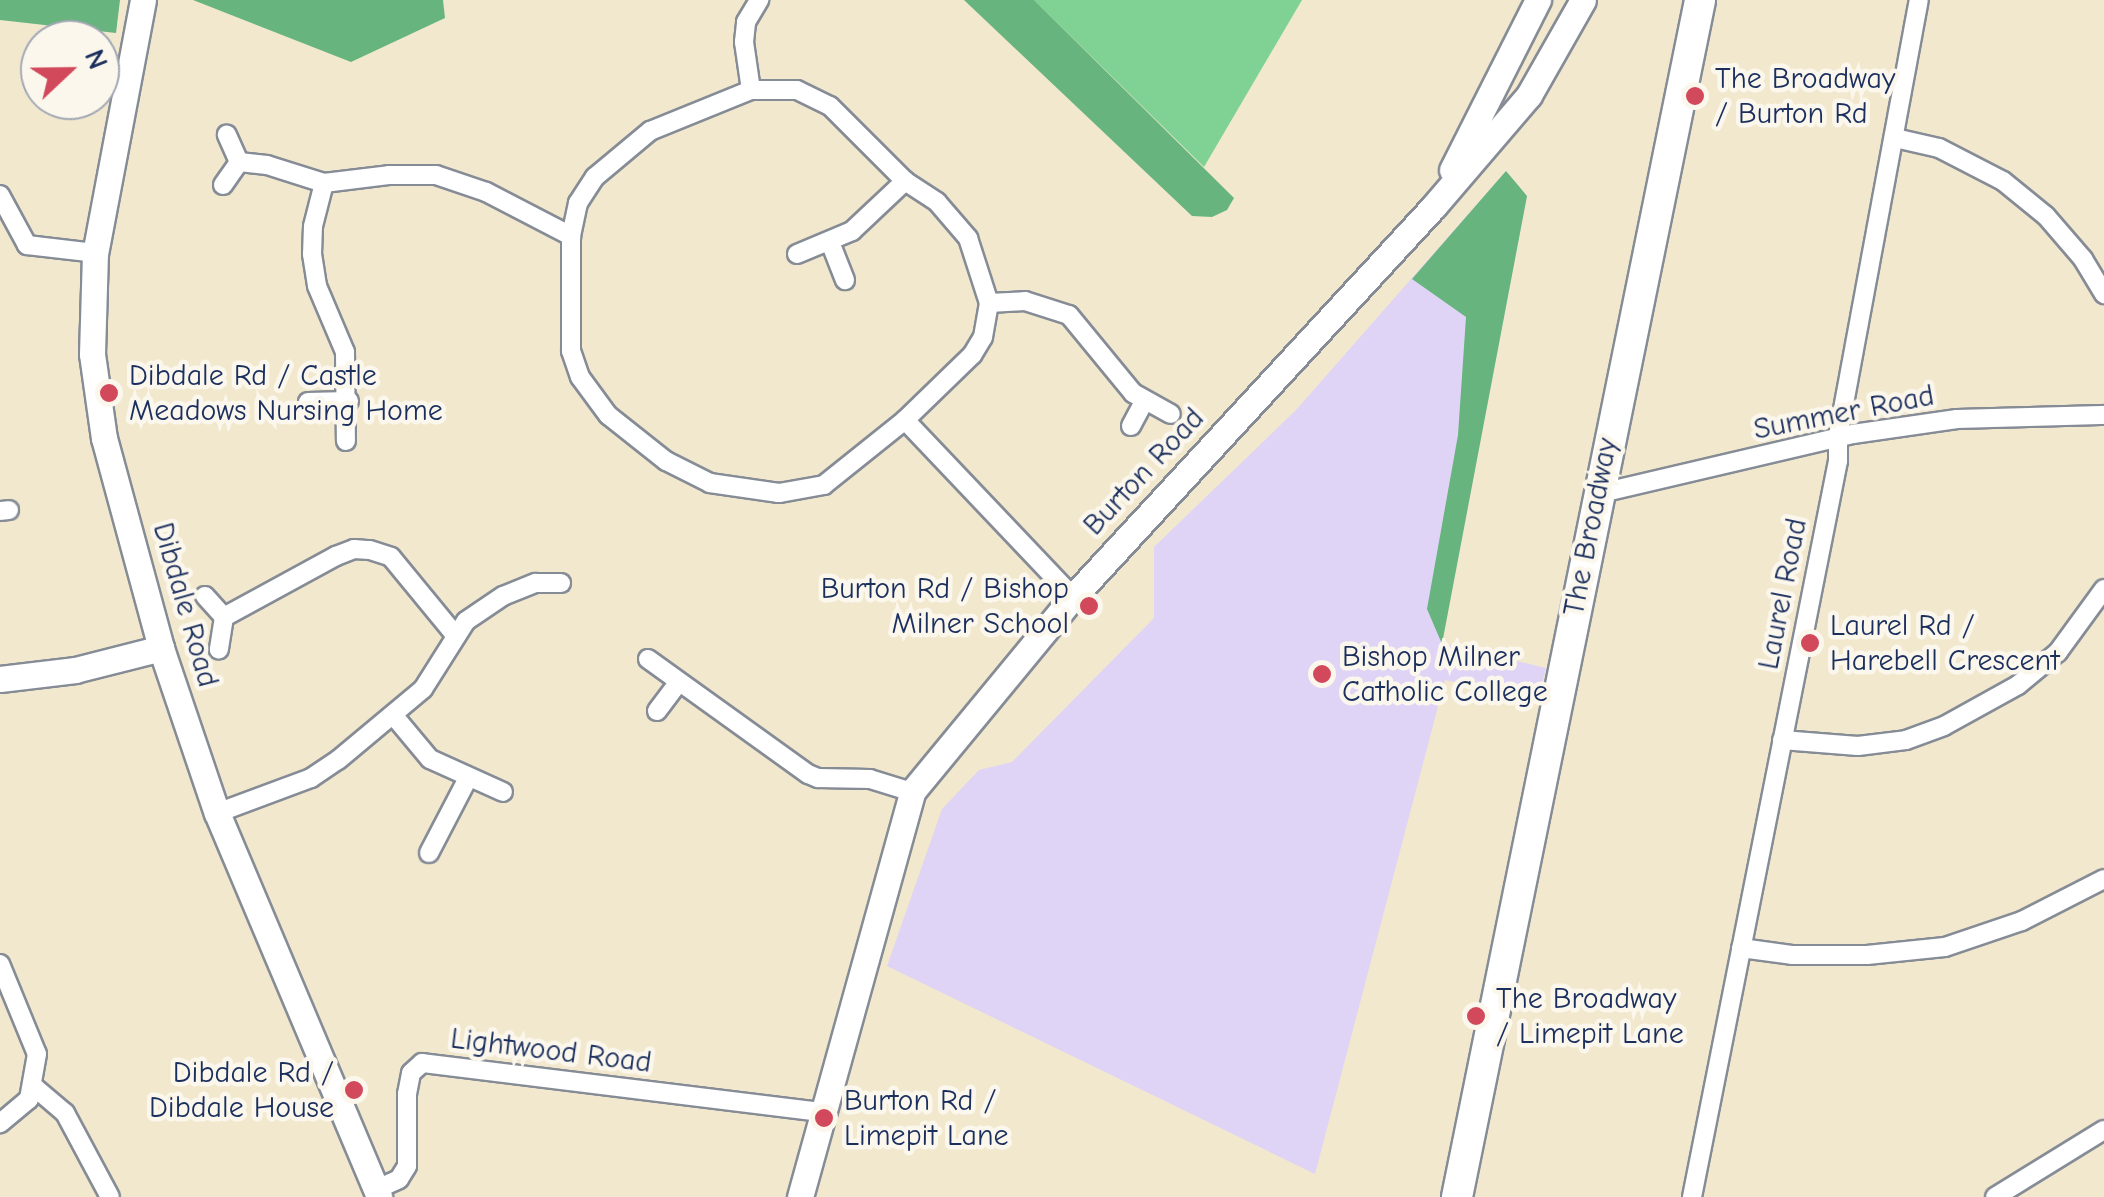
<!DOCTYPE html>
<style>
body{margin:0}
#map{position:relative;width:2104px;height:1197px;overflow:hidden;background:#f2e8ce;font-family:"Comic Neue",sans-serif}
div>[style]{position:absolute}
.built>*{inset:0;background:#dfd4f5}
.green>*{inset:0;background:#7fd294}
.forest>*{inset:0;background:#67b47e}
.roads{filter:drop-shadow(2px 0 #868c96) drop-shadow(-2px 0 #868c96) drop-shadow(0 2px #868c96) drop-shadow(0 -2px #868c96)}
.street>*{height:18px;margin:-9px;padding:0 9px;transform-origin:9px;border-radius:9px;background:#fff}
.secondary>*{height:25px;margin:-12.5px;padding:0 12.5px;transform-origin:12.5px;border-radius:12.5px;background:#fff}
.primary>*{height:30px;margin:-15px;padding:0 15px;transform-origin:15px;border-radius:15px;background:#fff}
.dots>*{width:28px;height:28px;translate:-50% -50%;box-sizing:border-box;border:5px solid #fbf7ec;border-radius:50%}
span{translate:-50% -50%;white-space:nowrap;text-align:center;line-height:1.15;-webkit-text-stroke:9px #fbf7ec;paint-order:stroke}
.poi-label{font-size:30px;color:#1b2f5e}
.left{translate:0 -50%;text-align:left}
.right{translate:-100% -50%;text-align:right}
.street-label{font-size:30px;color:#1b2f5e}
.north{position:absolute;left:20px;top:20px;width:100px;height:100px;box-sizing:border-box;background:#fbf7ec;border:2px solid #a1a7b3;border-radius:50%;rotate:68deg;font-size:28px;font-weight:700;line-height:40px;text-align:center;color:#1b2f5e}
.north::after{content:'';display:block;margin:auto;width:35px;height:45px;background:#d1495b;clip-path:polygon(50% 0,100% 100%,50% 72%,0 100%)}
</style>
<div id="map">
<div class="built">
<i style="clip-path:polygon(1506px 171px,1527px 196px,1442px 643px,1546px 668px,1538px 700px,1445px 680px,1315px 1174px,887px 966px,942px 809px,979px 770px,1012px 762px,1154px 618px,1154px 547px,1296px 410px)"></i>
</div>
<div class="green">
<i style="clip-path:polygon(1034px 0,1302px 0,1204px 167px)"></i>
</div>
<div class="forest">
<i style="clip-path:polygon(0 0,120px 0,116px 33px,0 20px)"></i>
<i style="clip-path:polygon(193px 0,443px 0,445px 18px,351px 62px)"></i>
<i style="clip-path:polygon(964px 0,1034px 0,1234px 198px,1227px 210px,1212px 217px,1192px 216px)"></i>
<i style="clip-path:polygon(1506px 171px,1527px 196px,1442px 644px,1427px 609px,1458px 435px,1466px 317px,1412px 279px)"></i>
</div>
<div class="roads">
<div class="street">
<i style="left:751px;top:90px;width:46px"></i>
<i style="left:797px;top:90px;width:37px;rotate:26deg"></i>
<i style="left:830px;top:106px;width:106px;rotate:45deg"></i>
<i style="left:905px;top:181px;width:38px;rotate:33deg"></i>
<i style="left:937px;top:202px;width:48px;rotate:49.3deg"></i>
<i style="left:968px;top:238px;width:68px;rotate:72.1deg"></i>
<i style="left:989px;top:303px;width:35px;rotate:100deg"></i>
<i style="left:983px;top:337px;width:21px;rotate:121deg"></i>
<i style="left:972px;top:355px;width:93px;rotate:135.9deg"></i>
<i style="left:905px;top:420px;width:104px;rotate:141.3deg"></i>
<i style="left:824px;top:485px;width:46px;rotate:169.9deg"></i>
<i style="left:779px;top:493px;width:70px;rotate:-171.8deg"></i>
<i style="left:710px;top:483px;width:49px;rotate:-153.4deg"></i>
<i style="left:666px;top:461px;width:74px;rotate:-141.6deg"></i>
<i style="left:608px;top:415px;width:47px;rotate:-126.4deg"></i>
<i style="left:580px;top:377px;width:28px;rotate:-109deg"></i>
<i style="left:571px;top:351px;width:115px;rotate:-90deg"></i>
<i style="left:571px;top:236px;width:34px;rotate:-78deg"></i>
<i style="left:578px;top:203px;width:31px;rotate:-57deg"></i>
<i style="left:595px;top:177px;width:72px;rotate:-39.9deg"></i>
<i style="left:650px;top:131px;width:109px;rotate:-22.1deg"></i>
<i style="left:751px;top:90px;width:49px;rotate:-98.3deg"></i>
<i style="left:744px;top:42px;width:20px;rotate:-84deg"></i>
<i style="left:746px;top:22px;width:26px;rotate:-59deg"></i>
<i style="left:1895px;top:138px;width:45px;rotate:12.8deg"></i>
<i style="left:1939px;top:148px;width:72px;rotate:27.3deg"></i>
<i style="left:2003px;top:181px;width:55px;rotate:39.1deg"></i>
<i style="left:2046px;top:216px;width:57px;rotate:49.3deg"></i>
<i style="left:2083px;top:259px;width:41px;rotate:59deg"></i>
<i style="left:239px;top:162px;width:28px;rotate:6deg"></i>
<i style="left:267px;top:165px;width:60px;rotate:17.5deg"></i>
<i style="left:324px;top:183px;width:65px;rotate:-7deg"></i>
<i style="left:389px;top:175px;width:47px"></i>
<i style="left:436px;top:175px;width:53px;rotate:18.8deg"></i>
<i style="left:486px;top:192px;width:96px;rotate:27.4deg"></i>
<i style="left:324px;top:183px;width:44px;rotate:104.3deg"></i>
<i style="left:313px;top:226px;width:28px;rotate:92deg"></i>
<i style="left:312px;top:254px;width:32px;rotate:81deg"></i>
<i style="left:317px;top:286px;width:72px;rotate:67deg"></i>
<i style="left:345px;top:352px;width:89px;rotate:89.4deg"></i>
<i style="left:223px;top:185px;width:28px;rotate:-55deg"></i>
<i style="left:239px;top:162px;width:30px;rotate:-114deg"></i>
<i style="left:0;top:195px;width:57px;rotate:61.6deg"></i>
<i style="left:27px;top:245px;width:68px;rotate:6.7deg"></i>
<i style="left:830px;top:242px;width:41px;rotate:68.5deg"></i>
<i style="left:797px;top:254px;width:60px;rotate:-22.7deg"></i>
<i style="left:852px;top:231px;width:73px;rotate:-43.3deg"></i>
<i style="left:989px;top:303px;width:36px;rotate:-3deg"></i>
<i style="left:1025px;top:301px;width:46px;rotate:17.7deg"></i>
<i style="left:1069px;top:315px;width:101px;rotate:50.6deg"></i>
<i style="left:1133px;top:393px;width:43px;rotate:28.9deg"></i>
<i style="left:308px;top:402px;width:41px;rotate:-1.4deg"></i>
<i style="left:905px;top:420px;width:244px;rotate:46.5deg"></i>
<i style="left:1131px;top:426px;width:27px;rotate:-62deg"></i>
<i style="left:1597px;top:494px;width:263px;rotate:-13.2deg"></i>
<i style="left:1853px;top:434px;width:105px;rotate:-8.2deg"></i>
<i style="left:1957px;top:419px;width:147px;rotate:-1.6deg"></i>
<i style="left:0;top:511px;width:9px;rotate:-6deg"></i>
<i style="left:205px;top:596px;width:28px;rotate:48deg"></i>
<i style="left:224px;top:617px;width:33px;rotate:99deg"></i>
<i style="left:224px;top:617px;width:128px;rotate:-28.6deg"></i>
<i style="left:336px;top:556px;width:19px;rotate:-21deg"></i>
<i style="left:354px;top:549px;width:16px;rotate:4deg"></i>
<i style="left:370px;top:550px;width:22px;rotate:18deg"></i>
<i style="left:391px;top:557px;width:101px;rotate:50.6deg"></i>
<i style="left:648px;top:659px;width:197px;rotate:35.7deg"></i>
<i style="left:808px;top:774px;width:11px;rotate:22deg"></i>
<i style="left:818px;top:778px;width:52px;rotate:1.1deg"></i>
<i style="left:870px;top:779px;width:44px;rotate:17.2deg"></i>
<i style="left:657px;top:711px;width:36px;rotate:-53deg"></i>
<i style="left:394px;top:716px;width:56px;rotate:50.1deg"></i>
<i style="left:430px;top:759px;width:80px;rotate:24.3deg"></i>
<i style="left:1782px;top:740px;width:76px;rotate:4.5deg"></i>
<i style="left:1858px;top:746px;width:48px;rotate:-7.1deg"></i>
<i style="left:1906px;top:740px;width:40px;rotate:-20.2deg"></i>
<i style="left:1944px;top:726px;width:85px;rotate:-29deg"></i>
<i style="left:2018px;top:685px;width:52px;rotate:-39.5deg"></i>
<i style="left:2058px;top:652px;width:78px;rotate:-53.9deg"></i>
<i style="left:217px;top:813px;width:100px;rotate:-20.4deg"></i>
<i style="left:311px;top:778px;width:32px;rotate:-34deg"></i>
<i style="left:338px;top:760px;width:111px;rotate:-39.9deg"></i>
<i style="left:423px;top:689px;width:80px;rotate:-57.7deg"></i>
<i style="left:466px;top:621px;width:45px;rotate:-34deg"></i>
<i style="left:503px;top:596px;width:35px;rotate:-22deg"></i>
<i style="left:536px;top:583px;width:25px"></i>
<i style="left:429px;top:853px;width:85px;rotate:-62.5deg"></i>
<i style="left:1741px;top:948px;width:51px;rotate:7.8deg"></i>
<i style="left:1792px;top:955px;width:75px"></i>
<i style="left:1867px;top:955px;width:78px;rotate:-5.9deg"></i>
<i style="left:1945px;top:947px;width:81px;rotate:-18.7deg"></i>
<i style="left:2022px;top:921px;width:92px;rotate:-27.1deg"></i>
<i style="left:0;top:964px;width:97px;rotate:67.7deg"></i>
<i style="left:37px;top:1054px;width:46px;rotate:100.1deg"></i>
<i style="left:29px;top:1099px;width:38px;rotate:140deg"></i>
<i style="left:32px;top:1085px;width:43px;rotate:40.3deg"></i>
<i style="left:65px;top:1113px;width:95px;rotate:61.8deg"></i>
<i style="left:377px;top:1189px;width:24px;rotate:-24deg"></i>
<i style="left:399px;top:1179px;width:15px;rotate:-58deg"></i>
<i style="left:407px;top:1166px;width:72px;rotate:-90deg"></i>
<i style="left:407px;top:1094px;width:21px;rotate:-79deg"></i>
<i style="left:411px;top:1073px;width:15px;rotate:-42deg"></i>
<i style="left:422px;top:1063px;width:401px;rotate:7deg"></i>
<i style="left:1692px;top:1197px;width:750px;rotate:-78.78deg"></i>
<i style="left:1838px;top:461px;width:25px;rotate:-90deg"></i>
<i style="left:1838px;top:436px;width:443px;rotate:-79.5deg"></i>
<i style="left:1995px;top:1197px;width:128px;rotate:-31.6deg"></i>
</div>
<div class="secondary">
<i style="left:143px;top:0;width:258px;rotate:100.7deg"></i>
<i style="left:95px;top:253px;width:101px;rotate:91.7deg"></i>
<i style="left:92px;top:354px;width:85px;rotate:81.9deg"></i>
<i style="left:104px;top:438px;width:218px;rotate:74.8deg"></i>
<i style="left:161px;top:648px;width:174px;rotate:71.3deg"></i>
<i style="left:217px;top:813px;width:417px;rotate:67.1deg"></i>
<i style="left:1452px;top:170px;width:191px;rotate:-63.2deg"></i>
<i style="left:0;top:679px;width:76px;rotate:-6.8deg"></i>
<i style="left:75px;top:670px;width:89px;rotate:-14.3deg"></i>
<i style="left:800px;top:1197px;width:420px;rotate:-74.5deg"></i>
<i style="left:912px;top:792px;width:253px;rotate:-50.5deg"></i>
<i style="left:1073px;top:597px;width:532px;rotate:-47.28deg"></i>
<i style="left:1434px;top:206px;width:146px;rotate:-49.4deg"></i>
<i style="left:1529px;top:95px;width:109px;rotate:-60.4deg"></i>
</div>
<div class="primary">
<i style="left:1457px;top:1197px;width:1221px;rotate:-78.52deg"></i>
</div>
</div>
<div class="dots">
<i style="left:1695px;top:96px;background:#d1495b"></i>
<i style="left:109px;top:393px;background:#d1495b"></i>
<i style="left:1089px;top:606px;background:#d1495b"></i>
<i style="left:1810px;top:643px;background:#d1495b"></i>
<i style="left:1322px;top:674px;background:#d1495b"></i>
<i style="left:1476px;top:1016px;background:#d1495b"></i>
<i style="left:354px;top:1090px;background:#d1495b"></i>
<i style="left:824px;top:1118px;background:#d1495b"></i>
</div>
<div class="poi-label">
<span class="left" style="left:1715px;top:96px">The Broadway<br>/ Burton Rd</span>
<span class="left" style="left:129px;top:393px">Dibdale Rd / Castle<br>Meadows Nursing Home</span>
<span class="right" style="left:1069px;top:606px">Burton Rd / Bishop<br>Milner School</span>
<span class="left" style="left:1830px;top:643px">Laurel Rd /<br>Harebell Crescent</span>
<span class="left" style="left:1342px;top:674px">Bishop Milner<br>Catholic College</span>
<span class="left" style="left:1496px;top:1016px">The Broadway<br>/ Limepit Lane</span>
<span class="right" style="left:334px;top:1090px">Dibdale Rd /<br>Dibdale House</span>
<span class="left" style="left:844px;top:1118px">Burton Rd /<br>Limepit Lane</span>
</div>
<div class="street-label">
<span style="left:1844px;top:413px;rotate:-11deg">Summer Road</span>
<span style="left:1144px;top:472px;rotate:-47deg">Burton Road</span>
<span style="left:1591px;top:527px;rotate:-79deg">The Broadway</span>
<span style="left:1783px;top:594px;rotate:-79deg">Laurel Road</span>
<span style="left:185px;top:605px;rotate:74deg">Dibdale Road</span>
<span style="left:551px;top:1051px;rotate:7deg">Lightwood Road</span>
</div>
<div class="north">N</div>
</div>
